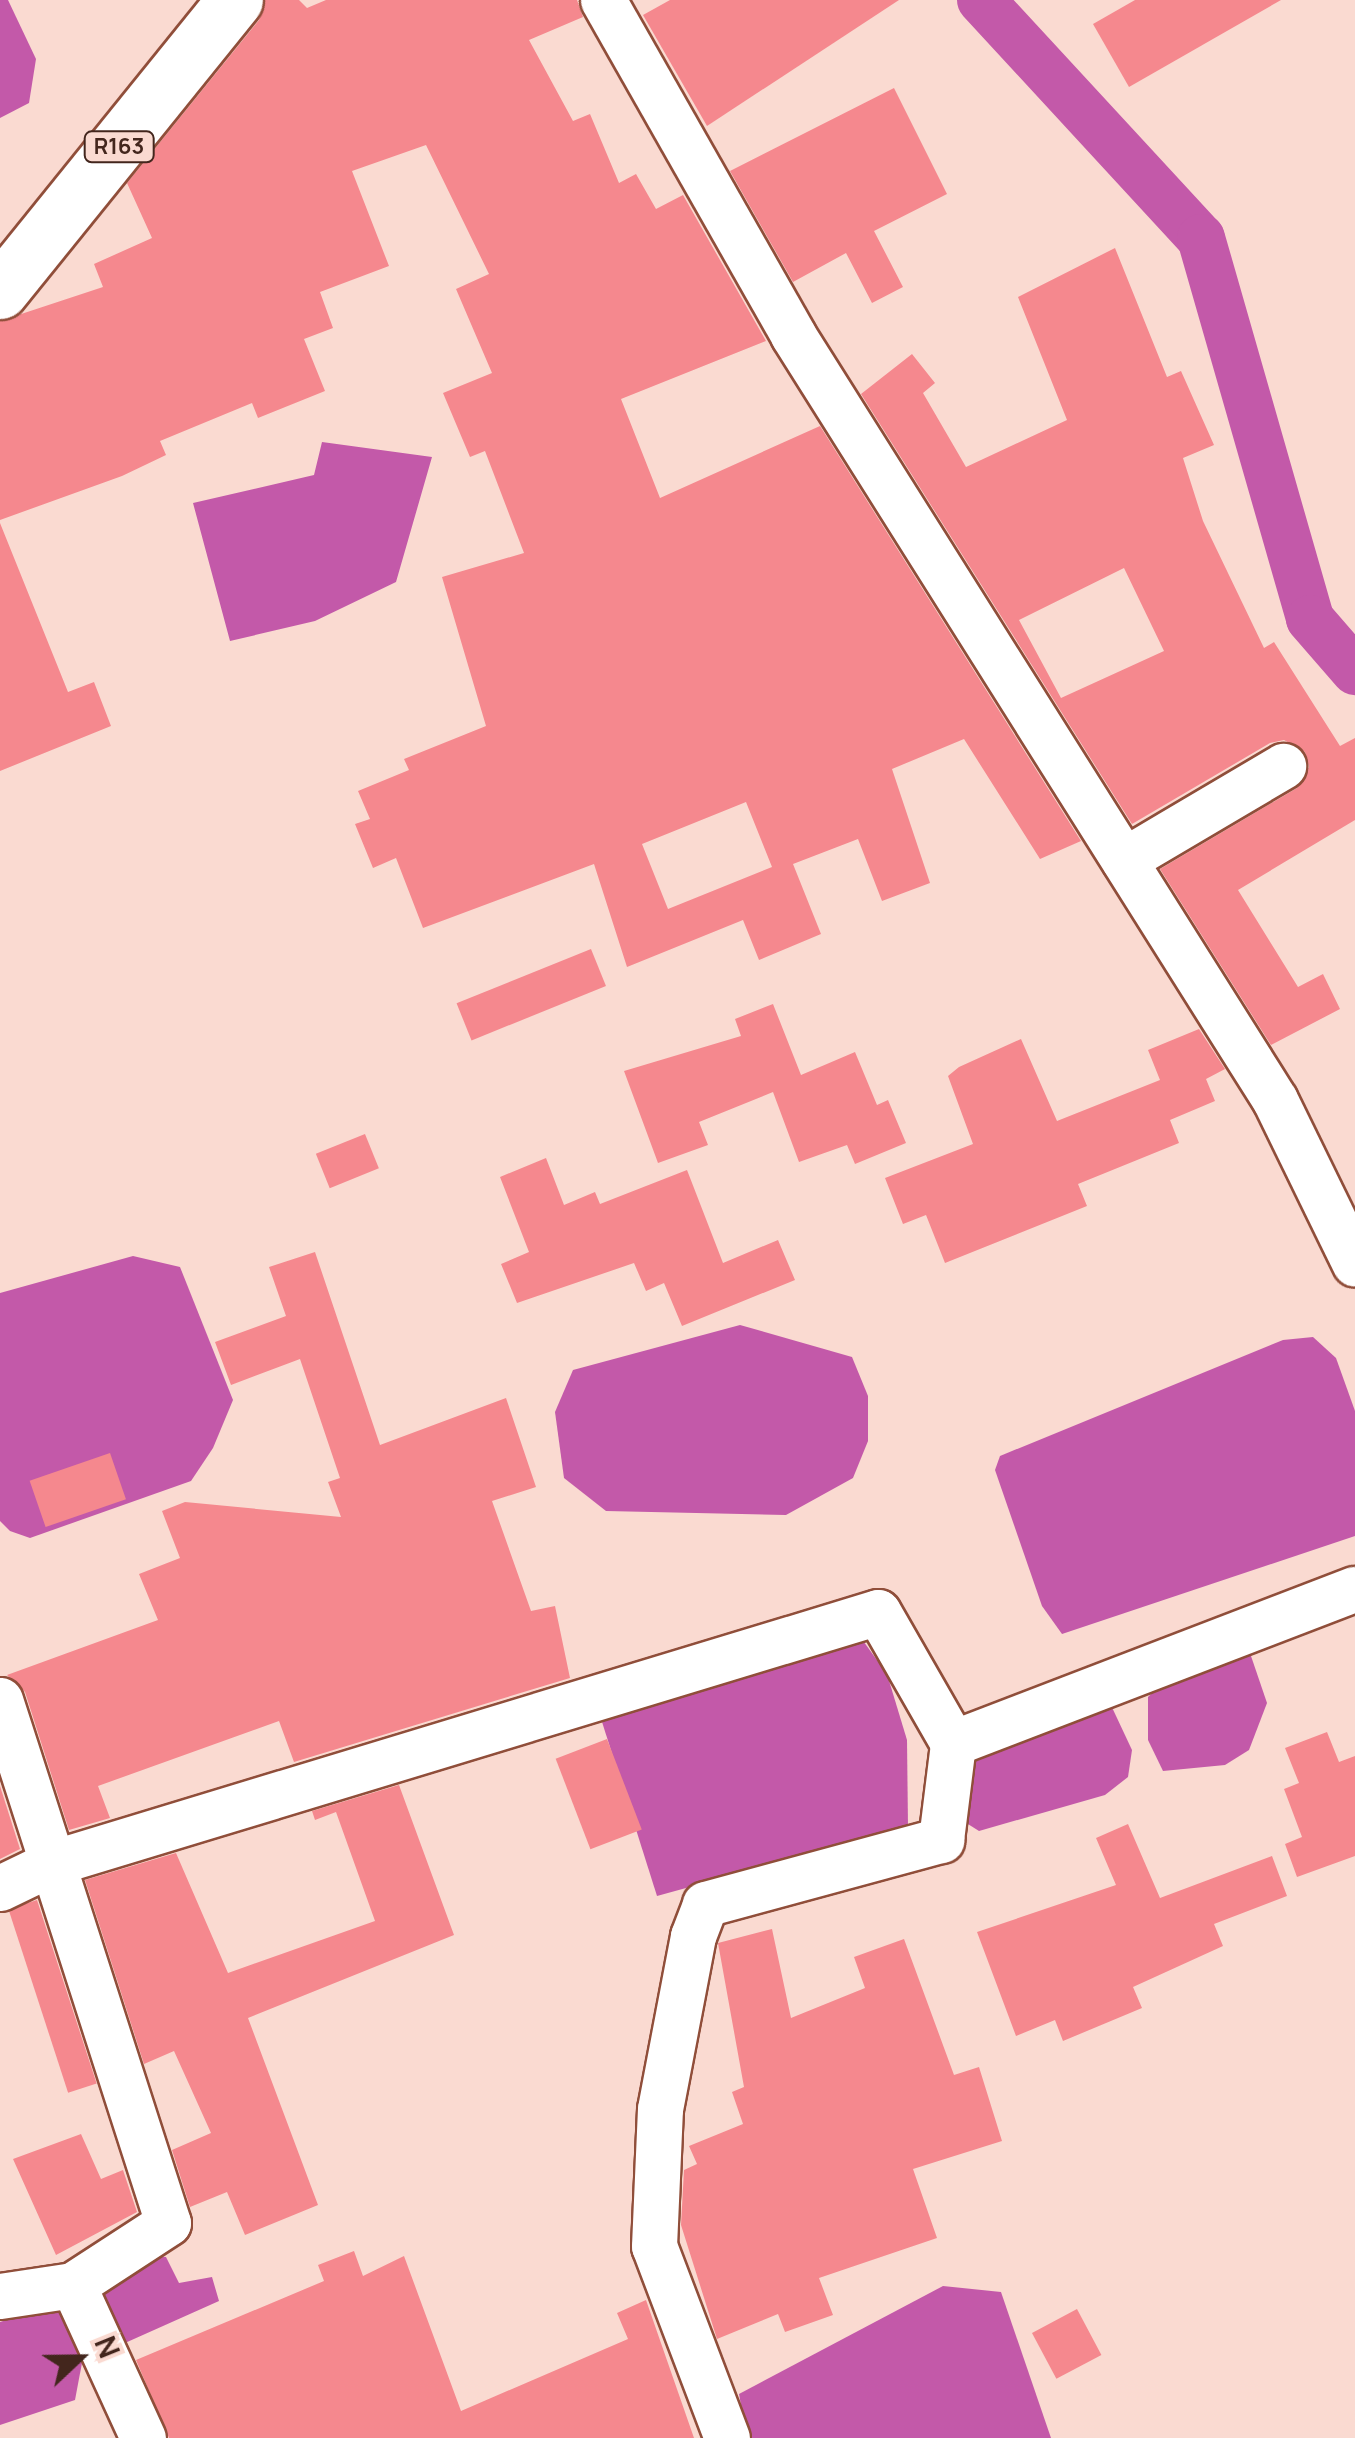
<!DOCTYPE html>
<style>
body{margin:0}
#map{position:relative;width:1355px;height:2438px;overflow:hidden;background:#fadad1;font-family:Manrope,sans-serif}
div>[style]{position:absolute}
.water>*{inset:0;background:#c359a9}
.canal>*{height:48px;margin:-24px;padding:0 24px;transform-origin:24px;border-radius:24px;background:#c359a9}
.building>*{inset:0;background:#f5888e;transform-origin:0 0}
.roads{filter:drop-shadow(2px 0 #904e3a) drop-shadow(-2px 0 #904e3a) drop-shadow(0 2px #904e3a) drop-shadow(0 -2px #904e3a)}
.minor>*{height:45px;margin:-22.5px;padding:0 22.5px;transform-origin:22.5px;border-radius:22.5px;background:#fff}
.primary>*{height:55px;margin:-27.5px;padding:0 27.5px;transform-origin:27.5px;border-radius:27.5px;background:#fff}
span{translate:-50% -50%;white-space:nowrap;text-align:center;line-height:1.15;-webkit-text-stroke:8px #fadad1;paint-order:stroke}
.shield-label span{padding:2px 8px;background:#fadad1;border:2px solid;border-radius:8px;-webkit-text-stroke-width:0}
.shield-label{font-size:22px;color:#43261d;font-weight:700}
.north{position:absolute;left:30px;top:2308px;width:100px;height:100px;-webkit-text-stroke:8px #fadad1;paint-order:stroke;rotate:68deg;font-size:28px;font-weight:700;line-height:40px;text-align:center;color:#43261d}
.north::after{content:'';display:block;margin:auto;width:35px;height:45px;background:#43261d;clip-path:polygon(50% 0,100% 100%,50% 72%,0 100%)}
</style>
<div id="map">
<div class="water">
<i style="clip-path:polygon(0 0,8px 0,36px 59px,29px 103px,0 118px)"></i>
<i style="clip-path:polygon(322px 442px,432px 457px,396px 582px,315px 621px,230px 641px,193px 503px,314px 475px)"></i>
<i style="clip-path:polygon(133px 1256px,180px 1267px,233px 1400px,213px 1448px,191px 1481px,30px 1538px,10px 1531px,0 1521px,0 1293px)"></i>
<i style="clip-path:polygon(740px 1325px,852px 1357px,868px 1396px,868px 1441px,853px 1478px,786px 1515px,606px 1511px,564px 1478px,555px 1412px,573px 1370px)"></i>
<i style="clip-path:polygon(1313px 1337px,1336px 1358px,1355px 1411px,1355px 1536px,1062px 1634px,1042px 1606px,995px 1470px,1000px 1456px,1283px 1340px)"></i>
<i style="clip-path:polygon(856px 1631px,887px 1674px,907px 1740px,908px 1827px,657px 1896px,597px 1706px)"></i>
<i style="clip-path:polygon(1243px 1653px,1251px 1656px,1267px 1703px,1249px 1750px,1225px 1765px,1163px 1771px,1148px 1740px,1148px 1697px,1170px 1675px)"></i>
<i style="clip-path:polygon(1109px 1701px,1132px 1750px,1128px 1777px,1105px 1795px,979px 1831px,960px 1819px,961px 1768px)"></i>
<i style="clip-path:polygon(150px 2256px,166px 2257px,179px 2283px,212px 2277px,219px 2301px,116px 2347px,94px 2300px,112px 2274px)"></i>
<i style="clip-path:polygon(943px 2286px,1001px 2292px,1051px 2438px,747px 2438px,739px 2394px)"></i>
<i style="clip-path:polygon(58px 2303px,85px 2347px,75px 2400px,0 2425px,0 2322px)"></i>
</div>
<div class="canal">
<i style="left:981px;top:0;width:324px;rotate:47.3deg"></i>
<i style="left:1201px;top:238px;width:396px;rotate:74deg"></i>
<i style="left:1310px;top:619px;width:69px;rotate:49.1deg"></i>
</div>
<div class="building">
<i style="clip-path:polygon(evenodd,265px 0,299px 0,307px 8px,326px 0,577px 0,583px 17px,529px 40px,573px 121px,590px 114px,619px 183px,636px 174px,656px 209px,683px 195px,766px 341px,621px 399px,660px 498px,820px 426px,1081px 841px,1040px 859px,964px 739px,892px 769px,930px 883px,882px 901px,858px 839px,793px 864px,821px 934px,759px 960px,743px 920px,627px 967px,594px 864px,423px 928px,396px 858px,373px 868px,355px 824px,370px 819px,358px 791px,409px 770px,404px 759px,486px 726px,442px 577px,524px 553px,485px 451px,470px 457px,443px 393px,492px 373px,456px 289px,489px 274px,426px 145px,352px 171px,389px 266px,320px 292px,333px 328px,304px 339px,325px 391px,258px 418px,252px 403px,160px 441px,166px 455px,122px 476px,0 520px,0 321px,103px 287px,94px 264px,152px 238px,127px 183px,259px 20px,265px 0,746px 802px,772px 867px,668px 909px,642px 844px,746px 802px)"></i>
<i style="clip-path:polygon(670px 0,899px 0,707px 126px,643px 15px)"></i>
<i style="clip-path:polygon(1135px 0,1281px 0,1129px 87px,1093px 24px)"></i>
<i style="clip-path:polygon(894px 88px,947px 194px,874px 231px,903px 287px,872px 303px,846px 253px,793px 282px,730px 171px)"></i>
<i style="clip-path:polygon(evenodd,1115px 248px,1167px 377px,1181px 371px,1214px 445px,1183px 458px,1203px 521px,1264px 648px,1274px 642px,1340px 746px,1355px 738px,1355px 820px,1238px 890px,1298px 987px,1323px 974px,1340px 1009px,1271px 1045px,1160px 869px,1297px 788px,1309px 767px,1305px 752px,1284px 740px,1270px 743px,1132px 824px,861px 394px,912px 354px,935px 383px,923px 393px,966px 467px,1067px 420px,1018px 297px,1115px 248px,1124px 568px,1164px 651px,1061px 698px,1019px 620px,1124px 568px)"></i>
<i style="clip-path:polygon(0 523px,68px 692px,94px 682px,111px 726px,0 771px)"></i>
<i style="left:591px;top:949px;width:40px;height:145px;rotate:68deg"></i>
<i style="clip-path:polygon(773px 1004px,801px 1075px,855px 1052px,877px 1105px,888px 1100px,906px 1143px,855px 1164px,847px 1145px,799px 1162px,773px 1092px,699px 1122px,708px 1145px,658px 1163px,624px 1071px,741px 1036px,735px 1019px)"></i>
<i style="clip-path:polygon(1199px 1029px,1225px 1069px,1206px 1079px,1215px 1101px,1170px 1120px,1179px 1143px,1078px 1184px,1087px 1206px,945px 1263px,926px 1215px,903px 1224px,885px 1178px,973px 1144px,948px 1076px,959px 1067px,1021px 1039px,1057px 1121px,1160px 1080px,1148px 1050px)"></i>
<i style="left:365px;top:1134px;width:37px;height:53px;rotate:68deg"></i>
<i style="clip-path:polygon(546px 1158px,564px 1205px,595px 1192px,600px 1204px,687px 1170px,723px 1263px,778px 1240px,795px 1280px,682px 1326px,664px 1283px,646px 1291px,634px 1263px,517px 1303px,501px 1264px,529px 1252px,500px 1177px)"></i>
<i style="clip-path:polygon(315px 1252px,380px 1445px,506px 1398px,536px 1487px,492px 1501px,531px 1611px,555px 1606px,570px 1678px,294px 1762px,279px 1721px,98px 1786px,110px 1818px,69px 1830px,25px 1692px,7px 1675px,158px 1620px,139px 1574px,180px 1558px,162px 1511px,185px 1502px,341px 1517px,328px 1482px,340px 1478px,300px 1359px,231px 1385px,215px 1342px,286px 1316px,269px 1267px)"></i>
<i style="left:110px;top:1453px;width:49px;height:85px;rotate:71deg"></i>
<i style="clip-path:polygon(1327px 1732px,1339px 1762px,1355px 1756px,1355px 1856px,1297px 1877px,1285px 1844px,1302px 1837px,1284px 1789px,1299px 1783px,1285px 1748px)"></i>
<i style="left:607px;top:1739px;width:97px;height:55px;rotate:69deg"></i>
<i style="clip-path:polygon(399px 1785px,454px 1935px,248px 2018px,318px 2205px,245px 2235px,227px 2192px,190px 2207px,172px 2150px,211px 2133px,174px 2051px,144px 2064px,85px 1880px,176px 1853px,228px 1973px,375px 1921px,336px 1812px,315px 1820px,312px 1811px)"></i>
<i style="clip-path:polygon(0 1786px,20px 1849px,0 1859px)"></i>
<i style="clip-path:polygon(1128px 1824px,1160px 1898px,1272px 1856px,1287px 1896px,1214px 1924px,1223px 1946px,1133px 1987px,1142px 2008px,1063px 2041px,1055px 2020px,1016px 2036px,977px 1932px,1116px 1885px,1096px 1838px)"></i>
<i style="left:37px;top:1900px;width:193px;height:30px;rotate:72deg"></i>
<i style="clip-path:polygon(772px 1929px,791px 2018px,865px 1988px,854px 1957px,904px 1939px,954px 2075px,979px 2067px,1002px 2141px,913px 2169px,937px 2238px,819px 2278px,833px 2315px,785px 2332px,778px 2314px,717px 2339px,681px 2225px,684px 2170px,697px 2164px,689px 2146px,743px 2124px,732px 2092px,744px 2087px,718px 1943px)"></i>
<i style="clip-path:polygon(81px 2134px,101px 2179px,123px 2170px,137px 2212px,56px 2255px,13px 2159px)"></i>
<i style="clip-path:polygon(354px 2251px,363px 2276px,404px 2256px,461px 2411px,628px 2339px,617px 2313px,646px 2300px,694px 2438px,169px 2438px,136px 2360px,324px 2281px,318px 2265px)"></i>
<i style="left:1077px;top:2309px;width:52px;height:51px;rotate:62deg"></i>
</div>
<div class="roads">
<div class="minor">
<i style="left:603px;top:0;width:385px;rotate:60.4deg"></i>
<i style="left:793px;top:335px;width:904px;rotate:57.79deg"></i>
<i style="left:1275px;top:1100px;width:182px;rotate:64deg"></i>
<i style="left:1124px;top:860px;width:185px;rotate:-30.6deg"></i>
<i style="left:0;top:1700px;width:549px;rotate:72.19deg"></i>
<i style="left:168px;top:2223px;width:113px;rotate:146.9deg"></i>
<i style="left:73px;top:2285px;width:168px;rotate:65.4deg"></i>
<i style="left:0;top:1888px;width:58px;rotate:-25.7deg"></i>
<i style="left:52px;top:1863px;width:863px;rotate:-16.9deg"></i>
<i style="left:878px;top:1612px;width:151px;rotate:60.2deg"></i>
<i style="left:953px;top:1743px;width:430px;rotate:-21deg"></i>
<i style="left:0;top:2296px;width:74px;rotate:-8.6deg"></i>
<i style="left:727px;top:2438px;width:205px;rotate:-110.8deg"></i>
<i style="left:654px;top:2246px;width:137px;rotate:-87.5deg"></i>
<i style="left:660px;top:2109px;width:176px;rotate:-79.2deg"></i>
<i style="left:693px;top:1936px;width:34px;rotate:-69deg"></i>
<i style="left:705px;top:1904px;width:245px;rotate:-15.2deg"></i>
<i style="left:941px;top:1840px;width:98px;rotate:-82.9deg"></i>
</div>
<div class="primary">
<i style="left:0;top:291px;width:374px;rotate:-51.1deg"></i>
</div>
</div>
<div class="shield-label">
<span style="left:119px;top:147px">R163</span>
</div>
<div class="north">N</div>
</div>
